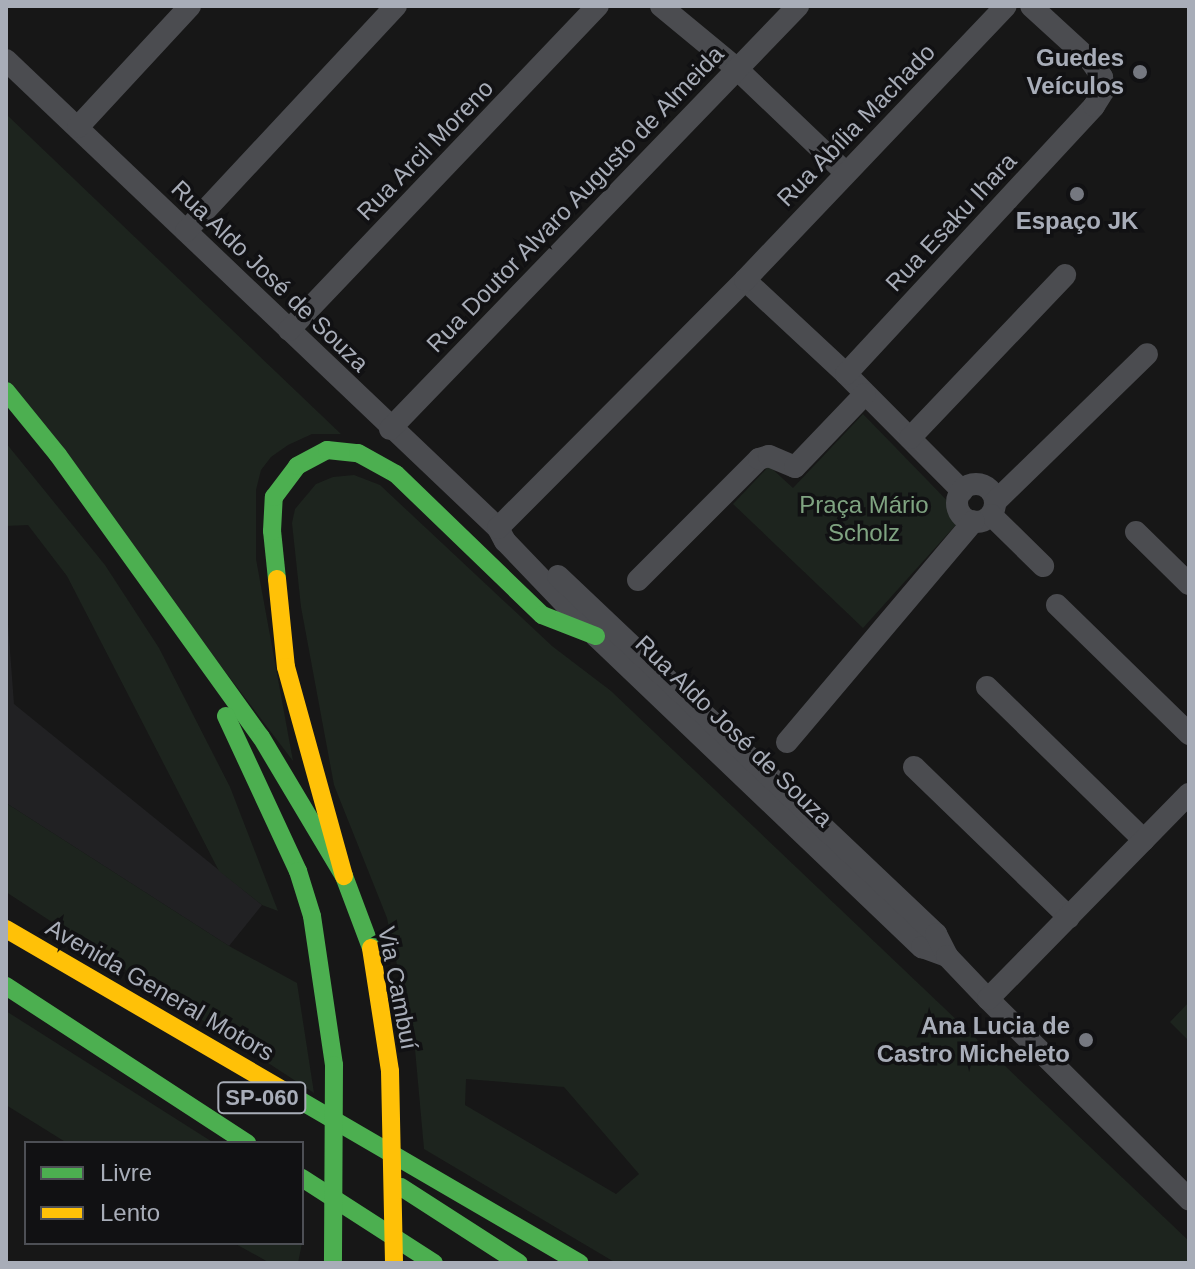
<!DOCTYPE html>
<meta charset="utf-8">
<style>
body{margin:0}
#map{position:relative;width:1195px;height:1269px;overflow:hidden;background:#171717;font-family:Arial,sans-serif}
div>[style]{position:absolute}
.built>*{inset:0;background:#212123}
.green>*{inset:0;background:#1d241e}
.street>*{height:22px;margin:-11px;padding:0 11px;transform-origin:11px;border-radius:11px;background:#4b4c50}
.street>.ring{margin:-11px;padding:0;box-sizing:content-box;background:none;border:22px solid #4b4c50;border-radius:50%}
.fast>*{height:18px;margin:-9px;padding:0 9px;transform-origin:9px;border-radius:9px;background:#4caf50}
.slow>*{height:18px;margin:-9px;padding:0 9px;transform-origin:9px;border-radius:9px;background:#ffc107}
.fast-bridge>*{height:18px;margin:-9px;padding:0 9px;transform-origin:9px;border-radius:9px;background:#4caf50}
.slow-bridge>*{height:18px;margin:-9px;padding:0 9px;transform-origin:9px;border-radius:9px;background:#ffc107}
.dots>*{width:22px;height:22px;translate:-50% -50%;box-sizing:border-box;border:4px solid #111113;border-radius:50%}
span{translate:-50% -50%;white-space:nowrap;text-align:center;line-height:1.15;-webkit-text-stroke:7px #111113;paint-order:stroke}
.shield-label span{padding:2px 6px;background:#111113;border:2px solid;border-radius:6px;-webkit-text-stroke-width:0}
.shield-label{font-size:22px;color:#a8adb8;font-weight:700}
.poi-label{font-size:24px;color:#a8adb8;font-weight:700}
.right{translate:-100% -50%;text-align:right}
.street-label{font-size:24px;color:#a8adb8}
.park-label{font-size:24px;color:#7fa381}
.frame{position:absolute;inset:0;border:8px solid #a8adb8;pointer-events:none}
.legend{position:absolute;left:24px;top:1141px;width:280px;height:104px;box-sizing:border-box;background:#111113;border:2px solid #4d4f55;margin:0;padding:10px 14px;list-style:none;font-size:24px;color:#a8adb8}
.legend li{display:flex;align-items:center;gap:16px;height:40px}
.legend b{width:40px;border:2px solid #4d4f55}
</style>
<div id="map">
<div class="built">
<i style="clip-path:polygon(6px 597px,14px 704px,262px 905px,229px 946px,6px 803px)"></i>
</div>
<div class="green">
<i style="clip-path:polygon(6px 114px,341px 434px,312px 434px,288px 445px,271px 457px,261px 470px,256px 490px,256px 559px,293px 761px,6px 383px)"></i>
<i style="clip-path:polygon(863px 414px,963px 517px,863px 628px,733px 504px,769px 466px,793px 488px)"></i>
<i style="clip-path:polygon(6px 443px,105px 565px,159px 648px,230px 787px,278px 911px,262px 905px,219px 871px,67px 576px,28px 525px,6px 526px)"></i>
<i style="clip-path:polygon(evenodd,354px 475px,380px 485px,552px 646px,611px 691px,1189px 1241px,1189px 1263px,616px 1263px,424px 1149px,415px 1049px,387px 918px,334px 785px,301px 607px,292px 523px,295px 509px,316px 484px,333px 477px,354px 475px,466px 1079px,564px 1087px,639px 1174px,616px 1194px,465px 1105px,466px 1079px)"></i>
<i style="clip-path:polygon(6px 803px,229px 946px,297px 983px,314px 1093px,6px 892px)"></i>
<i style="clip-path:polygon(1189px 1002px,1189px 1041px,1170px 1022px)"></i>
<i style="clip-path:polygon(6px 1011px,214px 1143px,67px 1143px,6px 1105px)"></i>
<i style="clip-path:polygon(234px 1243px,302px 1243px,298px 1263px,270px 1263px)"></i>
</div>
<div class="street">
<i style="left:661px;top:6px;width:97px;rotate:39.6deg"></i>
<i style="left:736px;top:68px;width:151px;rotate:43.7deg"></i>
<i style="left:6px;top:60px;width:679px;rotate:43.57deg"></i>
<i style="left:498px;top:528px;width:15px;rotate:62deg"></i>
<i style="left:505px;top:541px;width:132px;rotate:46.2deg"></i>
<i style="left:596px;top:636px;width:451px;rotate:43.7deg"></i>
<i style="left:922px;top:947px;width:27px;rotate:20deg"></i>
<i style="left:78px;top:127px;width:165px;rotate:-47.2deg"></i>
<i style="left:186px;top:231px;width:308px;rotate:-47deg"></i>
<i style="left:745px;top:280px;width:138px;rotate:42.9deg"></i>
<i style="left:846px;top:374px;width:165px;rotate:45.2deg"></i>
<i style="left:289px;top:330px;width:448px;rotate:-46.4deg"></i>
<i style="left:846px;top:374px;width:365px;rotate:-47.2deg"></i>
<i style="left:1094px;top:106px;width:19px;rotate:-58deg"></i>
<i style="left:1104px;top:90px;width:13px;rotate:-99deg"></i>
<i style="left:1102px;top:77px;width:19px;rotate:-125deg"></i>
<i style="left:1091px;top:61px;width:81px;rotate:-137.5deg"></i>
<i style="left:390px;top:429px;width:588px;rotate:-46.03deg"></i>
<i style="left:910px;top:438px;width:225px;rotate:-46.4deg"></i>
<i class="ring" style="left:957px;top:484px;width:16px;height:16px"></i>
<i style="left:995px;top:502px;width:212px;rotate:-44.2deg"></i>
<i style="left:991px;top:515px;width:73px;rotate:44.4deg"></i>
<i style="left:498px;top:528px;width:350px;rotate:-45.1deg"></i>
<i style="left:745px;top:280px;width:378px;rotate:-46.4deg"></i>
<i style="left:1136px;top:532px;width:74px;rotate:44.5deg"></i>
<i style="left:558px;top:576px;width:521px;rotate:43.44deg"></i>
<i style="left:936px;top:934px;width:25px;rotate:63deg"></i>
<i style="left:947px;top:956px;width:59px;rotate:46.4deg"></i>
<i style="left:988px;top:999px;width:284px;rotate:44.9deg"></i>
<i style="left:638px;top:580px;width:171px;rotate:-45deg"></i>
<i style="left:759px;top:459px;width:10px;rotate:-17deg"></i>
<i style="left:769px;top:456px;width:28px;rotate:23deg"></i>
<i style="left:795px;top:467px;width:101px;rotate:-46.2deg"></i>
<i style="left:1057px;top:605px;width:185px;rotate:44.3deg"></i>
<i style="left:987px;top:687px;width:219px;rotate:44.3deg"></i>
<i style="left:787px;top:742px;width:289px;rotate:-49.8deg"></i>
<i style="left:914px;top:767px;width:216px;rotate:44.1deg"></i>
<i style="left:988px;top:999px;width:287px;rotate:-45.6deg"></i>
</div>
<div class="fast">
<i style="left:6px;top:391px;width:82px;rotate:50.9deg"></i>
<i style="left:58px;top:455px;width:347px;rotate:54.3deg"></i>
<i style="left:261px;top:737px;width:162px;rotate:59.2deg"></i>
<i style="left:344px;top:876px;width:77px;rotate:69.4deg"></i>
<i style="left:277px;top:579px;width:48px;rotate:-95.9deg"></i>
<i style="left:272px;top:531px;width:34px;rotate:-87deg"></i>
<i style="left:274px;top:497px;width:39px;rotate:-53deg"></i>
<i style="left:297px;top:466px;width:34px;rotate:-28deg"></i>
<i style="left:327px;top:450px;width:31px;rotate:6deg"></i>
<i style="left:358px;top:453px;width:43px;rotate:28.9deg"></i>
<i style="left:396px;top:474px;width:203px;rotate:44deg"></i>
<i style="left:542px;top:615px;width:58px;rotate:21.3deg"></i>
<i style="left:226px;top:716px;width:171px;rotate:65.1deg"></i>
<i style="left:298px;top:871px;width:47px;rotate:72.7deg"></i>
<i style="left:6px;top:986px;width:288px;rotate:33.1deg"></i>
<i style="left:296px;top:1098px;width:328px;rotate:30.2deg"></i>
<i style="left:302px;top:1178px;width:157px;rotate:32.8deg"></i>
<i style="left:401px;top:1187px;width:140px;rotate:32.8deg"></i>
</div>
<div class="slow">
<i style="left:277px;top:579px;width:88px;rotate:84.2deg"></i>
<i style="left:286px;top:667px;width:217px;rotate:74.5deg"></i>
<i style="left:6px;top:929px;width:336px;rotate:30.2deg"></i>
</div>
<div class="fast-bridge">
<i style="left:312px;top:916px;width:151px;rotate:81.6deg"></i>
<i style="left:334px;top:1065px;width:198px;rotate:90.3deg"></i>
</div>
<div class="slow-bridge">
<i style="left:371px;top:948px;width:124px;rotate:81.2deg"></i>
<i style="left:390px;top:1071px;width:192px;rotate:88.8deg"></i>
</div>
<div class="dots">
<i style="left:1140px;top:72px;background:#757880"></i>
<i style="left:1077px;top:194px;background:#757880"></i>
<i style="left:1086px;top:1040px;background:#757880"></i>
</div>
<div class="shield-label">
<span style="left:262px;top:1098px">SP-060</span>
</div>
<div class="poi-label">
<span class="right" style="left:1124px;top:72px">Guedes<br>Veículos</span>
<span style="left:1077px;top:221px">Espaço JK</span>
<span class="right" style="left:1070px;top:1040px">Ana Lucia de<br>Castro Micheleto</span>
</div>
<div class="street-label">
<span style="left:856px;top:125px;rotate:-46deg">Rua Abília Machado</span>
<span style="left:425px;top:150px;rotate:-46deg">Rua Arcil Moreno</span>
<span style="left:575px;top:199px;rotate:-46deg">Rua Doutor Alvaro Augusto de Almeida</span>
<span style="left:951px;top:222px;rotate:-47deg">Rua Esaku Ihara</span>
<span style="left:270px;top:276px;rotate:44deg">Rua Aldo José de Souza</span>
<span style="left:734px;top:731px;rotate:44deg">Rua Aldo José de Souza</span>
<span style="left:398px;top:988px;rotate:79deg">Via Cambuí</span>
<span style="left:160px;top:990px;rotate:30deg">Avenida General Motors</span>
</div>
<div class="park-label">
<span style="left:864px;top:519px">Praça Mário<br>Scholz</span>
</div>
<div class="frame"></div>
<ul class="legend">
<li><b style="height:10px;background:#4caf50"></b>Livre</li>
<li><b style="height:10px;background:#ffc107"></b>Lento</li>
</ul>
</div>
